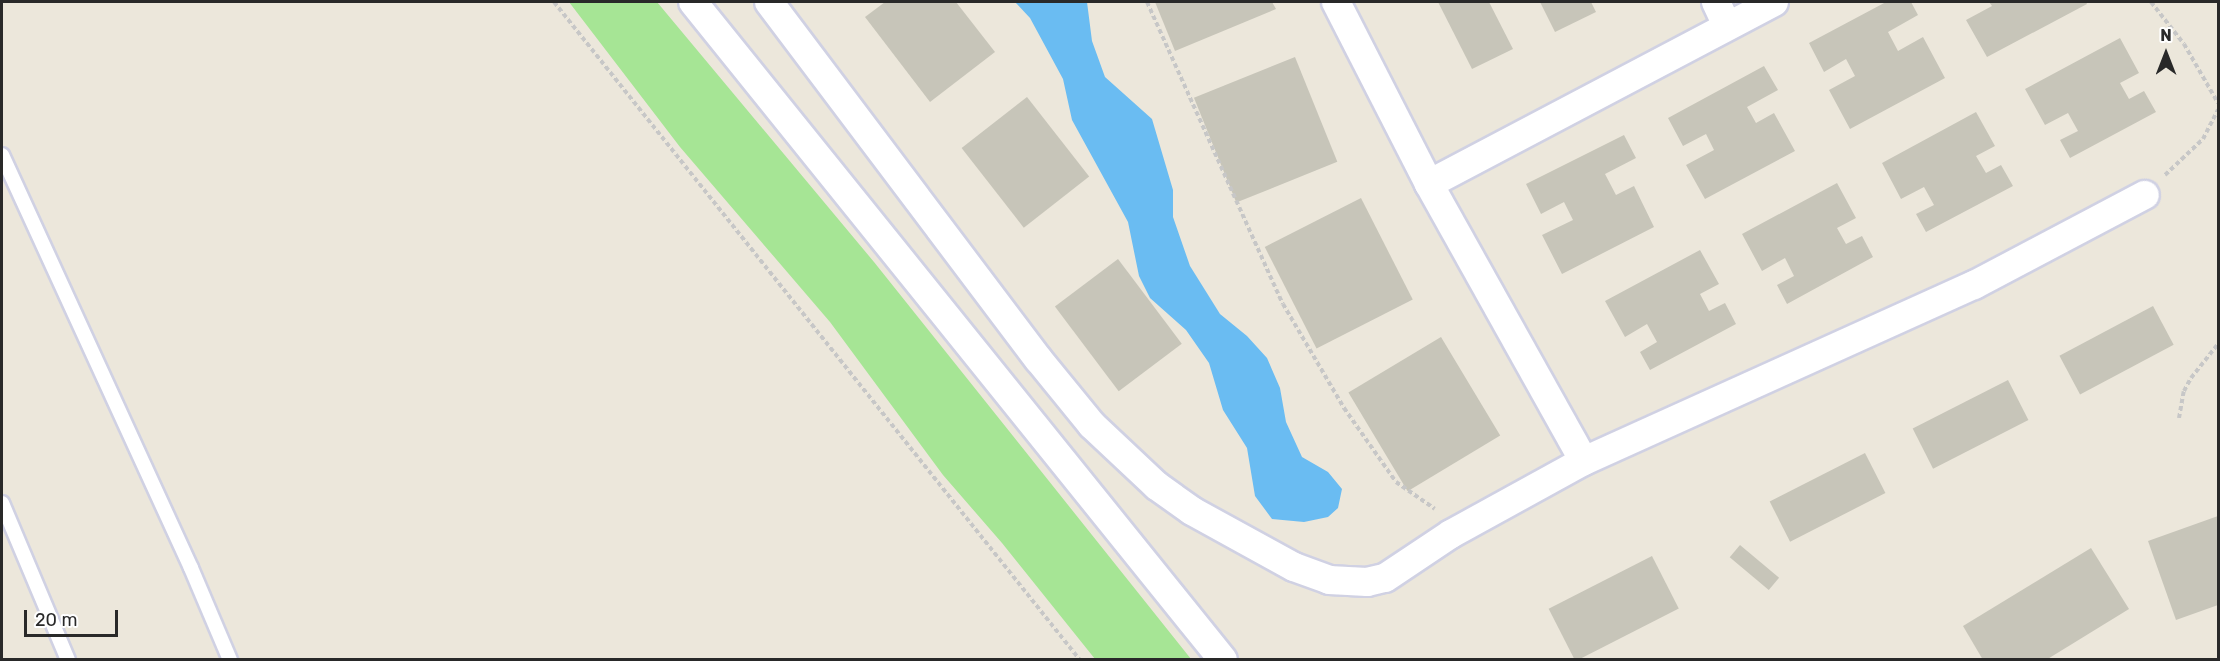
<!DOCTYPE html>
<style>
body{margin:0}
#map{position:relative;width:2220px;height:661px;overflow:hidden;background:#ece7db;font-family:Rubik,sans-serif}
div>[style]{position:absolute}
.green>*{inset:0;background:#a6e595}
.water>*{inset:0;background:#6abcf2}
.building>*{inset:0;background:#c7c5b9;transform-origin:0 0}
.path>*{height:4px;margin-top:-2px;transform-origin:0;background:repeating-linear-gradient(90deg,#c7c7c7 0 4.5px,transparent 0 7.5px)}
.roads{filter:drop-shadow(2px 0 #d0d1e3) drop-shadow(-2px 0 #d0d1e3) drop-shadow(0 2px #d0d1e3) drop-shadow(0 -2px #d0d1e3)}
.lane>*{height:14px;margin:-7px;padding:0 7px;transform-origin:7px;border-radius:7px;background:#fff}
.street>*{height:28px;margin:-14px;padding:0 14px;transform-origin:14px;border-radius:14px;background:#fff}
span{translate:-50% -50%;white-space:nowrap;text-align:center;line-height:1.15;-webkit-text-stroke:5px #fff;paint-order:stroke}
.frame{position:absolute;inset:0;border:3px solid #292929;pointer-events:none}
.north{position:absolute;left:2136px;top:24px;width:60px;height:60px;-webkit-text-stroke:4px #fff;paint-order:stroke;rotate:0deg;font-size:16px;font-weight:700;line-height:24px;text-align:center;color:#292929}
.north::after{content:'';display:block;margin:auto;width:21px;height:27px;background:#292929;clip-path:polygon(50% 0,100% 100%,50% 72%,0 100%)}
.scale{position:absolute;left:24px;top:610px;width:94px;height:27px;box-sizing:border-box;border:3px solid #292929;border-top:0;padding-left:8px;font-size:18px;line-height:21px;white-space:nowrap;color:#292929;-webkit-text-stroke:4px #fff;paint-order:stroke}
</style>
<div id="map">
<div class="green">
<i style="clip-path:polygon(569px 2px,657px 2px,874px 262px,1191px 659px,1095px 659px,1002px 543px,943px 475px,830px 322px,680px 147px)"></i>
</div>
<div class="water">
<i style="clip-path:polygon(1015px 2px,1087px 2px,1092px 41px,1105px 77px,1152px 119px,1173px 190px,1173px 217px,1190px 266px,1220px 314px,1247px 336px,1267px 358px,1280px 388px,1286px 422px,1302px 457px,1328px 472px,1342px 489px,1338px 508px,1328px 517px,1304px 522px,1272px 519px,1255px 496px,1247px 448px,1223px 410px,1209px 363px,1186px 330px,1150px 298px,1139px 276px,1128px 222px,1072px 120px,1063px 79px,1030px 18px)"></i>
</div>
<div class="building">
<i style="clip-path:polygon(885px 2px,956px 2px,995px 52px,930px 102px,865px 17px)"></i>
<i style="clip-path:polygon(1155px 2px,1272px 2px,1276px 9px,1175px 51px)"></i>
<i style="clip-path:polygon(1438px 2px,1489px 2px,1513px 49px,1472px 69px)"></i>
<i style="clip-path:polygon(1540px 2px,1591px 2px,1596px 12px,1555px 32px)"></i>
<i style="clip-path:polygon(1886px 2px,1911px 2px,1918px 15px,1888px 32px,1898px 51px,1923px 37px,1945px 78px,1850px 129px,1829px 90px,1855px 76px,1846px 59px,1824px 72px,1809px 43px)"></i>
<i style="clip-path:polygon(1989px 2px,2086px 2px,2087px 4px,1987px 57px,1966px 20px,1992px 6px)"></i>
<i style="clip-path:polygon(2120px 38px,2139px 73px,2120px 83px,2129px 99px,2144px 91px,2156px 112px,2070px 158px,2060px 140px,2078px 131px,2068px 113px,2045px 125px,2025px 89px)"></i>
<i style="left:1295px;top:57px;width:113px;height:109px;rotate:68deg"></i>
<i style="clip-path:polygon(1764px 66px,1778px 90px,1747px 107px,1756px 123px,1774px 113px,1795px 151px,1705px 199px,1686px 165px,1714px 150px,1706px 134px,1683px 146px,1668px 118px)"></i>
<i style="left:1027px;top:97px;width:101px;height:83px;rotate:52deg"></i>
<i style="clip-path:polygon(1976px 112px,1995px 146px,1976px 156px,1986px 173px,2001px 165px,2013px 186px,1926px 232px,1916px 214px,1934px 205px,1924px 187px,1901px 199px,1882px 163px)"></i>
<i style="clip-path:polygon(1624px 135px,1636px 158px,1605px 174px,1616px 195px,1634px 186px,1654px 227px,1562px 274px,1542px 235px,1573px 220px,1564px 202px,1541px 214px,1526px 184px)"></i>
<i style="clip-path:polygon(1837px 183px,1856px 218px,1837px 228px,1846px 244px,1862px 236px,1873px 257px,1787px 304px,1777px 285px,1794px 276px,1785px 258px,1762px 271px,1742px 234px)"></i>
<i style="left:1361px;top:198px;width:114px;height:108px;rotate:63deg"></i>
<i style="clip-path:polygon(1700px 250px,1719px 284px,1700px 294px,1709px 311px,1725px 303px,1736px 324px,1650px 370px,1640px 352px,1657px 342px,1647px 324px,1625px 337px,1605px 301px)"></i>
<i style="left:1118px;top:259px;width:106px;height:79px;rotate:53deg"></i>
<i style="left:2153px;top:306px;width:44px;height:106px;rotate:62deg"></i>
<i style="left:1441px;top:337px;width:115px;height:108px;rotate:59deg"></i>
<i style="left:2008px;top:380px;width:45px;height:107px;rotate:63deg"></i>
<i style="left:1865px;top:453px;width:45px;height:107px;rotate:63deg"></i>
<i style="clip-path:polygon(2218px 516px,2218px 605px,2176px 620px,2148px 541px)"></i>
<i style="left:1740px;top:545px;width:51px;height:16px;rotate:40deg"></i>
<i style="clip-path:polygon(2091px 548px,2129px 609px,2046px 660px,1983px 660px,1963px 626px)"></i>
<i style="left:1652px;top:556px;width:59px;height:116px;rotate:63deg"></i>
</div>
<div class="path">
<i style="left:554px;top:2px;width:842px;rotate:51.36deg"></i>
<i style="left:1147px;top:2px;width:331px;rotate:65.8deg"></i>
<i style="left:1283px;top:304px;width:121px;rotate:59.6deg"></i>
<i style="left:1344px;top:408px;width:90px;rotate:54.9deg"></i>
<i style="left:1396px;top:482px;width:47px;rotate:34.7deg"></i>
<i style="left:2151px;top:2px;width:53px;rotate:51.8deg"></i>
<i style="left:2184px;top:44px;width:68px;rotate:60deg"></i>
<i style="left:2165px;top:175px;width:52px;rotate:-43.5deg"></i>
<i style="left:2203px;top:139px;width:33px;rotate:-63deg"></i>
<i style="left:2179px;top:418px;width:27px;rotate:-80deg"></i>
<i style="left:2184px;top:391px;width:15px;rotate:-62deg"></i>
<i style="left:2191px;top:378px;width:43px;rotate:-51.5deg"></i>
</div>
<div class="roads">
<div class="lane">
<i style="left:2px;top:155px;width:454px;rotate:65.4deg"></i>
<i style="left:191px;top:568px;width:100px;rotate:67deg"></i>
<i style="left:2px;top:503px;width:170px;rotate:67.2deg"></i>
</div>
<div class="street">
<i style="left:693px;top:2px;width:845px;rotate:51.15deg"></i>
<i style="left:769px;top:2px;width:448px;rotate:53deg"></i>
<i style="left:1039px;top:360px;width:84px;rotate:50.8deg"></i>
<i style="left:1092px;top:425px;width:89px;rotate:43.2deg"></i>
<i style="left:1157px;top:486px;width:43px;rotate:35.5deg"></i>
<i style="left:1192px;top:511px;width:116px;rotate:28.8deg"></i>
<i style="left:1294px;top:567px;width:37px;rotate:20deg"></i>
<i style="left:1329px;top:580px;width:38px;rotate:3deg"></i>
<i style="left:1367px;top:582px;width:18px;rotate:-13deg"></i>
<i style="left:1385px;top:578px;width:79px;rotate:-33.7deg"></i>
<i style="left:1451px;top:534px;width:152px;rotate:-28.8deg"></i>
<i style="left:1584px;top:461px;width:428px;rotate:-24.3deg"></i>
<i style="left:1974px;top:285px;width:193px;rotate:-27.8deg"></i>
<i style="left:1336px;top:2px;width:204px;rotate:62.9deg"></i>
<i style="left:1429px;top:184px;width:317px;rotate:60.8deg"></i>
<i style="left:1716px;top:2px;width:26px;rotate:65deg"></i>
<i style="left:1429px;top:184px;width:390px;rotate:-27.8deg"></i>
</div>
</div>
<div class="frame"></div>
<div class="north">N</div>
<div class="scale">20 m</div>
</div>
